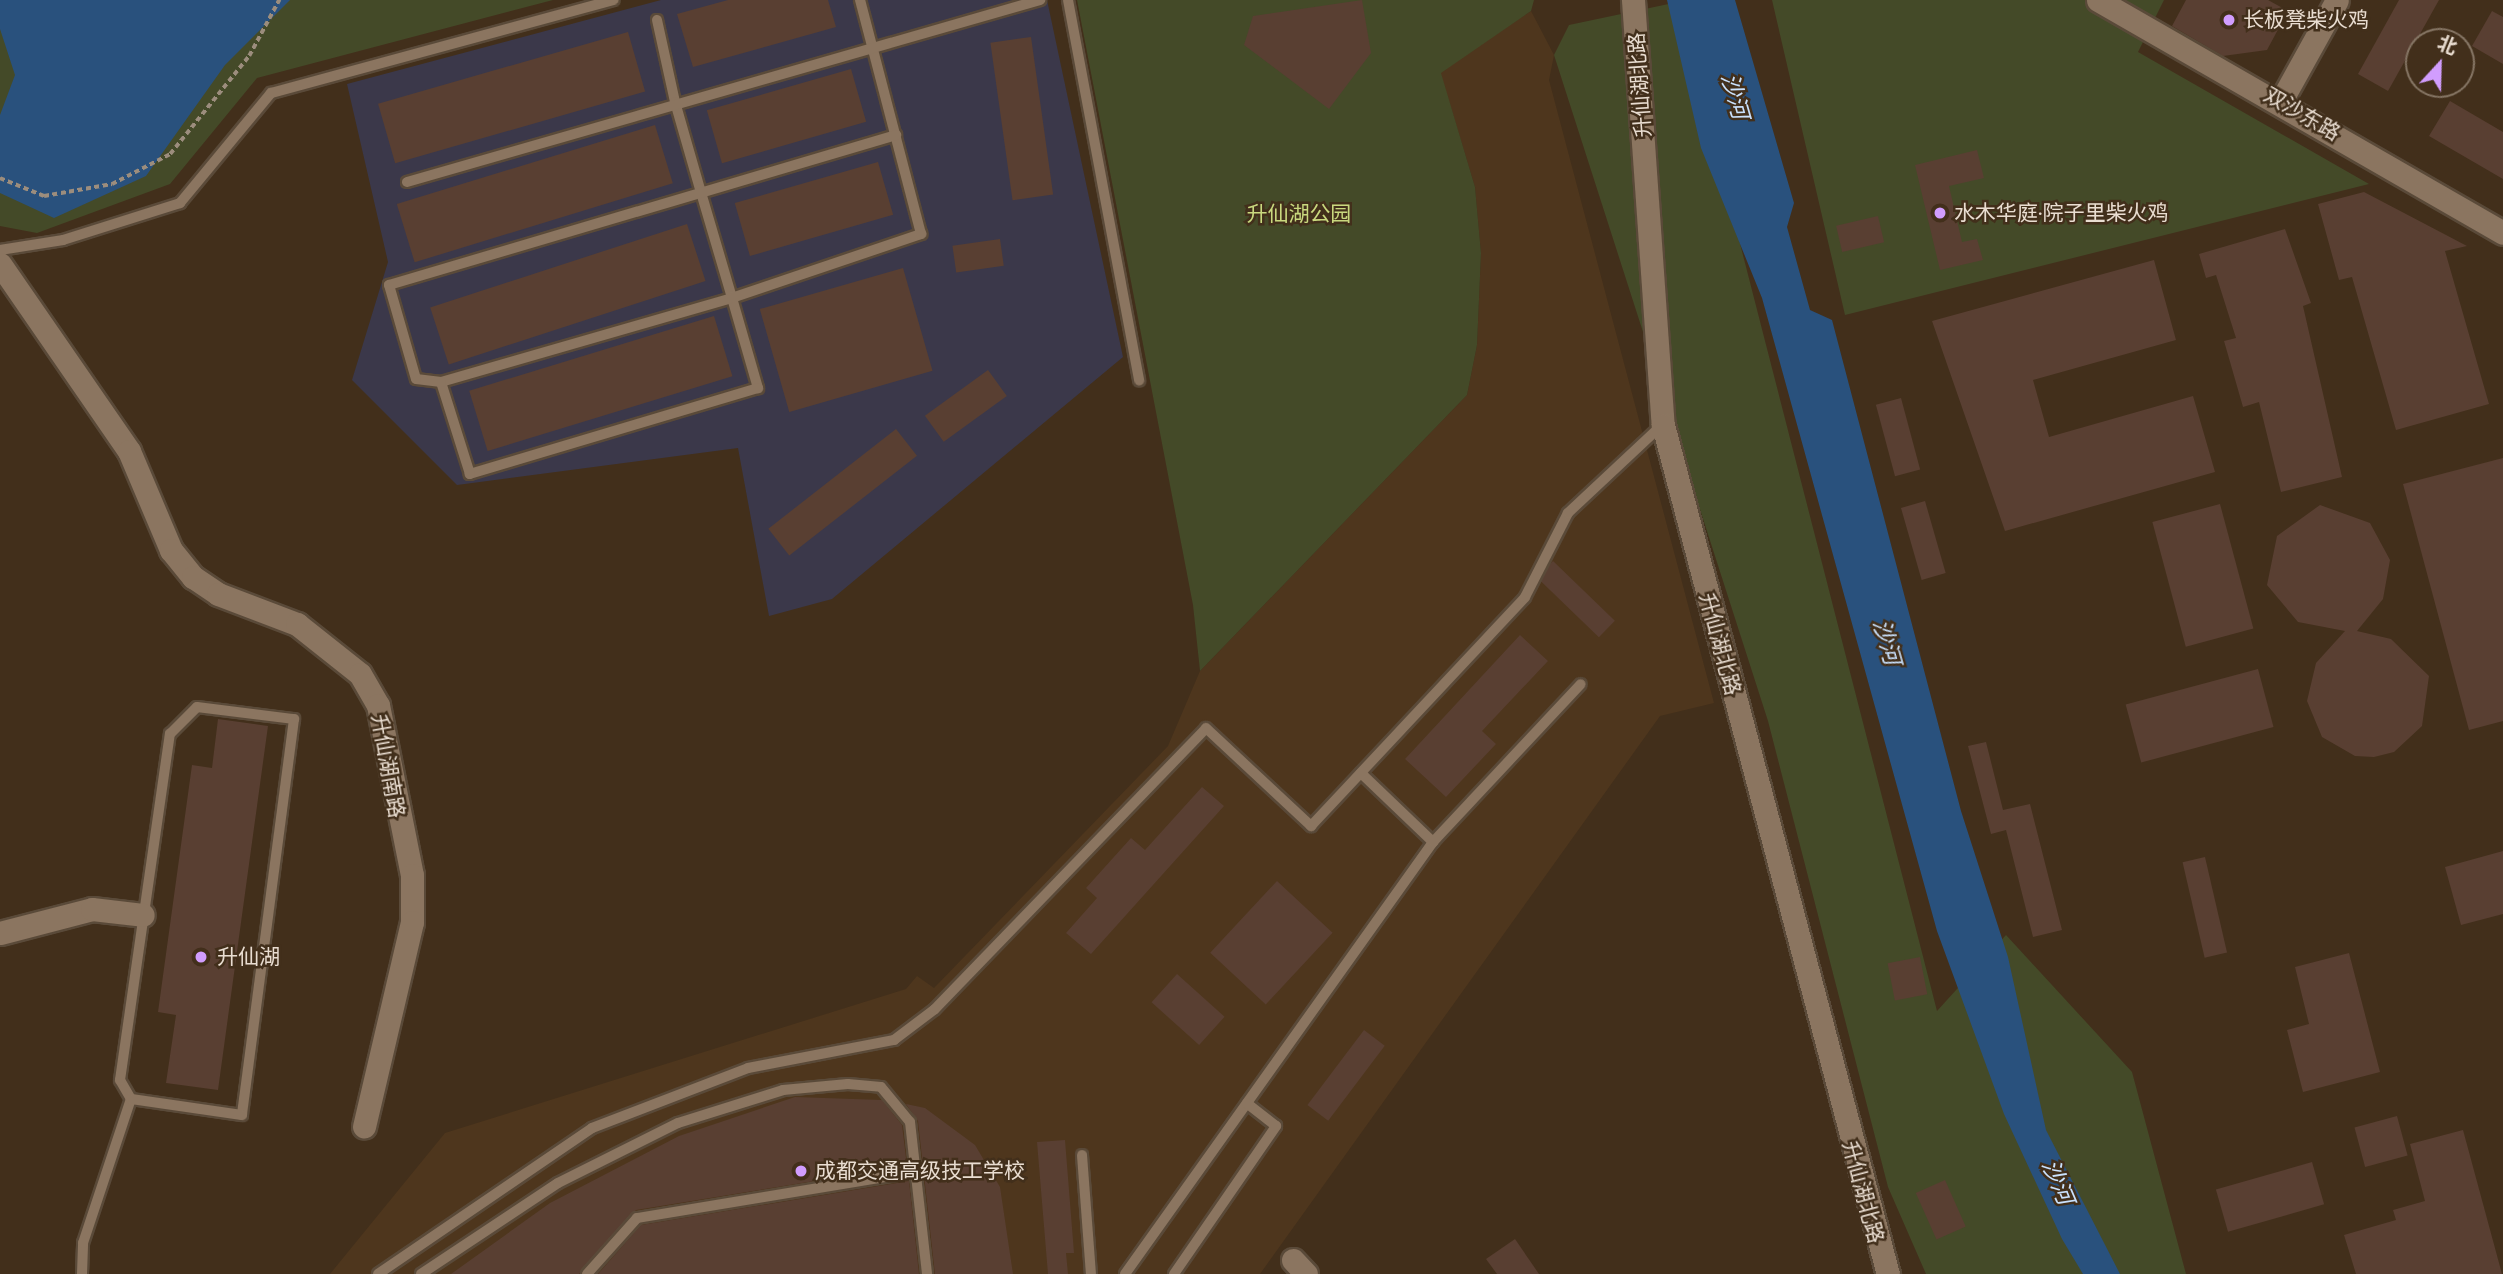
<!DOCTYPE html>
<meta charset="utf-8">
<style>
body{margin:0}
#map{position:relative;width:2503px;height:1274px;overflow:hidden;background:#422f1b;font-family:"Fira Sans Condensed","Noto Sans SC",sans-serif}
div>[style]{position:absolute}
.industrial>*{inset:0;background:#3b384a}
.built>*{inset:0;background:#4e361d}
.green>*{inset:0;background:#444a28}
.water>*{inset:0;background:#29517d}
.building>*{inset:0;background:#593f32;transform-origin:0 0}
.path>*{height:3.5px;margin-top:-1.75px;transform-origin:0;background:repeating-linear-gradient(90deg,#9c8d7d 0 5px,transparent 0 8.5px)}
.roads{filter:drop-shadow(2px 0 #5a4a39) drop-shadow(-2px 0 #5a4a39) drop-shadow(0 2px #5a4a39) drop-shadow(0 -2px #5a4a39)}
.lane>*{height:10px;margin:-5px;padding:0 5px;transform-origin:5px;border-radius:5px;background:#8b7560}
.street>*{height:23px;margin:-11.5px;padding:0 11.5px;transform-origin:11.5px;border-radius:11.5px;background:#8b7560}
.dots>*{width:19px;height:19px;translate:-50% -50%;box-sizing:border-box;border:4px solid #422f1b;border-radius:50%}
span{translate:-50% -50%;white-space:nowrap;text-align:center;line-height:1.15;-webkit-text-stroke:5px #422f1b;paint-order:stroke}
.poi-label{font-size:21px;color:#e9ddd1}
.left{translate:0 -50%;text-align:left}
.street-label{font-size:21px;color:#e9ddd1}
.park-label{font-size:21px;color:#c9d87e}
.water-label{font-size:23px;color:#cae2fe;font-style:italic}
.north{position:absolute;left:2405px;top:28px;width:70px;height:70px;box-sizing:border-box;background:#422f1b;border:2px solid #857564;border-radius:50%;rotate:22deg;font-size:19px;font-weight:700;line-height:28px;text-align:center;color:#e9ddd1}
.north::after{content:'';display:block;margin:auto;width:24px;height:32px;background:#d19dfe;clip-path:polygon(50% 0,100% 100%,50% 72%,0 100%)}
</style>
<div id="map">
<div class="industrial">
<i style="clip-path:polygon(661px 0,1047px 0,1123px 357px,832px 599px,769px 616px,738px 448px,457px 485px,352px 380px,388px 262px,347px 84px)"></i>
</div>
<div class="built">
<i style="clip-path:polygon(1531px 11px,1554px 55px,1549px 80px,1714px 703px,1660px 716px,1260px 1274px,330px 1274px,445px 1133px,906px 989px,917px 976px,934px 988px,1168px 746px,1200px 671px,1467px 395px,1477px 345px,1481px 253px,1475px 187px,1440px 72px)"></i>
</div>
<div class="green">
<i style="clip-path:polygon(0 0,553px 0,257px 78px,170px 184px,37px 233px,0 226px)"></i>
<i style="clip-path:polygon(1077px 0,1534px 0,1531px 11px,1441px 73px,1475px 187px,1481px 253px,1477px 345px,1467px 395px,1200px 671px,1193px 605px)"></i>
<i style="clip-path:polygon(1772px 0,2164px 0,2138px 52px,2369px 184px,1845px 315px)"></i>
<i style="clip-path:polygon(1678px 2px,1937px 1011px,2006px 935px,2132px 1072px,2186px 1274px,1926px 1274px,1888px 1187px,1768px 721px,1554px 55px,1569px 25px)"></i>
</div>
<div class="water">
<i style="clip-path:polygon(0 0,290px 0,225px 65px,146px 176px,54px 218px,0 193px,0 115px,15px 75px,0 29px)"></i>
<i style="clip-path:polygon(1667px 0,1735px 0,1794px 203px,1787px 227px,1810px 310px,1832px 320px,1961px 811px,2008px 957px,2046px 1130px,2120px 1274px,2083px 1274px,2062px 1239px,2004px 1114px,1937px 931px,1762px 298px,1701px 148px)"></i>
</div>
<div class="building">
<i style="clip-path:polygon(728px 0,828px 0,836px 27px,693px 67px,677px 14px)"></i>
<i style="clip-path:polygon(1362px 0,1371px 53px,1329px 109px,1244px 45px,1253px 16px)"></i>
<i style="clip-path:polygon(2186px 0,2268px 0,2288px 11px,2267px 50px,2223px 56px,2172px 26px)"></i>
<i style="clip-path:polygon(2399px 0,2439px 0,2388px 91px,2358px 74px)"></i>
<i style="clip-path:polygon(2492px 11px,2503px 17px,2503px 64px,2472px 46px)"></i>
<i style="left:628px;top:32px;width:62px;height:260px;rotate:74deg"></i>
<i style="left:1031px;top:37px;width:159px;height:41px;rotate:82deg"></i>
<i style="left:851px;top:69px;width:55px;height:150px;rotate:74deg"></i>
<i style="clip-path:polygon(2450px 101px,2503px 132px,2503px 179px,2429px 136px)"></i>
<i style="left:655px;top:125px;width:61px;height:270px;rotate:73deg"></i>
<i style="clip-path:polygon(1977px 150px,1984px 178px,1949px 186px,1962px 242px,1977px 239px,1983px 260px,1940px 270px,1915px 165px)"></i>
<i style="left:878px;top:162px;width:55px;height:149px;rotate:74deg"></i>
<i style="clip-path:polygon(2364px 192px,2467px 246px,2445px 251px,2489px 404px,2396px 430px,2352px 277px,2339px 280px,2318px 204px)"></i>
<i style="left:1878px;top:216px;width:27px;height:43px;rotate:77deg"></i>
<i style="left:687px;top:224px;width:60px;height:270px;rotate:72deg"></i>
<i style="clip-path:polygon(2285px 229px,2311px 303px,2303px 306px,2342px 477px,2281px 492px,2259px 402px,2243px 407px,2224px 341px,2236px 338px,2216px 275px,2206px 278px,2199px 254px)"></i>
<i style="left:1000px;top:239px;width:27px;height:48px;rotate:82deg"></i>
<i style="clip-path:polygon(2154px 260px,2176px 340px,2033px 380px,2049px 437px,2193px 396px,2215px 472px,2005px 531px,1932px 321px)"></i>
<i style="left:903px;top:268px;width:107px;height:149px;rotate:74deg"></i>
<i style="left:714px;top:316px;width:63px;height:256px;rotate:73deg"></i>
<i style="left:988px;top:370px;width:32px;height:78px;rotate:54deg"></i>
<i style="left:1901px;top:398px;width:74px;height:26px;rotate:75deg"></i>
<i style="left:896px;top:429px;width:34px;height:162px;rotate:52deg"></i>
<i style="clip-path:polygon(2503px 458px,2503px 721px,2469px 730px,2403px 484px)"></i>
<i style="left:1925px;top:501px;width:75px;height:25px;rotate:74deg"></i>
<i style="left:2220px;top:504px;width:129px;height:70px;rotate:75deg"></i>
<i style="clip-path:polygon(2320px 505px,2370px 523px,2390px 560px,2383px 599px,2357px 631px,2391px 639px,2429px 676px,2422px 726px,2394px 752px,2374px 757px,2355px 756px,2322px 737px,2307px 701px,2316px 663px,2345px 631px,2298px 622px,2267px 585px,2277px 536px)"></i>
<i style="left:1553px;top:561px;width:86px;height:23px;rotate:44deg"></i>
<i style="clip-path:polygon(1520px 635px,1548px 661px,1482px 731px,1496px 744px,1446px 797px,1405px 759px)"></i>
<i style="left:2258px;top:669px;width:60px;height:137px;rotate:75deg"></i>
<i style="clip-path:polygon(218px 719px,268px 726px,218px 1090px,166px 1083px,176px 1015px,158px 1012px,192px 765px,212px 768px)"></i>
<i style="clip-path:polygon(1986px 742px,2003px 810px,2030px 804px,2062px 930px,2033px 937px,2006px 830px,1991px 834px,1968px 746px)"></i>
<i style="clip-path:polygon(1202px 787px,1224px 806px,1091px 954px,1066px 933px,1097px 898px,1086px 888px,1131px 838px,1145px 850px)"></i>
<i style="clip-path:polygon(2503px 851px,2503px 914px,2461px 925px,2445px 867px)"></i>
<i style="left:2205px;top:857px;width:98px;height:23px;rotate:77deg"></i>
<i style="left:1277px;top:881px;width:76px;height:98px;rotate:43deg"></i>
<i style="clip-path:polygon(2349px 953px,2380px 1072px,2303px 1092px,2287px 1030px,2309px 1024px,2295px 967px)"></i>
<i style="left:1920px;top:957px;width:38px;height:33px;rotate:79deg"></i>
<i style="left:1177px;top:974px;width:64px;height:38px;rotate:42deg"></i>
<i style="left:1364px;top:1030px;width:26px;height:94px;rotate:37deg"></i>
<i style="clip-path:polygon(795px 1097px,882px 1100px,902px 1125px,907px 1166px,636px 1210px,579px 1274px,451px 1274px,550px 1203px,679px 1136px)"></i>
<i style="clip-path:polygon(906px 1104px,925px 1108px,975px 1145px,1000px 1187px,1013px 1274px,935px 1274px,918px 1121px)"></i>
<i style="left:2397px;top:1116px;width:41px;height:44px;rotate:75deg"></i>
<i style="clip-path:polygon(2463px 1130px,2502px 1274px,2356px 1274px,2344px 1235px,2396px 1220px,2393px 1210px,2425px 1201px,2410px 1144px)"></i>
<i style="clip-path:polygon(1065px 1140px,1074px 1253px,1066px 1253px,1068px 1274px,1048px 1274px,1037px 1142px)"></i>
<i style="left:2312px;top:1162px;width:44px;height:100px;rotate:74deg"></i>
<i style="left:1945px;top:1180px;width:51px;height:32px;rotate:66deg"></i>
<i style="clip-path:polygon(909px 1181px,919px 1274px,598px 1274px,641px 1225px)"></i>
<i style="clip-path:polygon(1515px 1239px,1539px 1274px,1497px 1274px,1486px 1259px)"></i>
</div>
<div class="path">
<i style="left:0;top:178px;width:48px;rotate:22.2deg"></i>
<i style="left:44px;top:196px;width:69px;rotate:-10deg"></i>
<i style="left:112px;top:184px;width:65px;rotate:-27.3deg"></i>
<i style="left:170px;top:154px;width:126px;rotate:-51.1deg"></i>
<i style="left:249px;top:56px;width:64px;rotate:-61.8deg"></i>
</div>
<div class="roads">
<div class="lane">
<i style="left:1068px;top:0;width:387px;rotate:79.4deg"></i>
<i style="left:657px;top:20px;width:84px;rotate:77.6deg"></i>
<i style="left:675px;top:102px;width:91px;rotate:74deg"></i>
<i style="left:700px;top:189px;width:114px;rotate:73.6deg"></i>
<i style="left:732px;top:298px;width:94px;rotate:73.9deg"></i>
<i style="left:758px;top:388px;width:301px;rotate:163.4deg"></i>
<i style="left:470px;top:474px;width:96px;rotate:-107.5deg"></i>
<i style="left:441px;top:382px;width:303px;rotate:-16.1deg"></i>
<i style="left:732px;top:298px;width:200px;rotate:-18.7deg"></i>
<i style="left:921px;top:234px;width:242px;rotate:-104.6deg"></i>
<i style="left:407px;top:182px;width:659px;rotate:-16.04deg"></i>
<i style="left:0;top:250px;width:64px;rotate:-9deg"></i>
<i style="left:63px;top:240px;width:123px;rotate:-17.5deg"></i>
<i style="left:180px;top:203px;width:143px;rotate:-50.4deg"></i>
<i style="left:271px;top:93px;width:355px;rotate:-15.2deg"></i>
<i style="left:441px;top:382px;width:25px;rotate:-173deg"></i>
<i style="left:416px;top:379px;width:98px;rotate:-106deg"></i>
<i style="left:389px;top:285px;width:529px;rotate:-16.48deg"></i>
<i style="left:1361px;top:773px;width:100px;rotate:43.8deg"></i>
<i style="left:1082px;top:1155px;width:119px;rotate:85.7deg"></i>
<i style="left:82px;top:1274px;width:31px;rotate:-88deg"></i>
<i style="left:83px;top:1243px;width:152px;rotate:-71.6deg"></i>
<i style="left:131px;top:1099px;width:22px;rotate:-120deg"></i>
<i style="left:120px;top:1080px;width:350px;rotate:-81.8deg"></i>
<i style="left:170px;top:734px;width:38px;rotate:-45deg"></i>
<i style="left:197px;top:707px;width:98px;rotate:7.1deg"></i>
<i style="left:294px;top:719px;width:399px;rotate:97.5deg"></i>
<i style="left:242px;top:1115px;width:112px;rotate:-171.8deg"></i>
<i style="left:378px;top:1274px;width:259px;rotate:-34.3deg"></i>
<i style="left:592px;top:1128px;width:167px;rotate:-21deg"></i>
<i style="left:748px;top:1068px;width:149px;rotate:-10.9deg"></i>
<i style="left:894px;top:1040px;width:51px;rotate:-37.1deg"></i>
<i style="left:935px;top:1009px;width:390px;rotate:-46deg"></i>
<i style="left:1206px;top:728px;width:144px;rotate:43deg"></i>
<i style="left:1311px;top:826px;width:313px;rotate:-46.9deg"></i>
<i style="left:1525px;top:597px;width:94px;rotate:-62.9deg"></i>
<i style="left:1568px;top:513px;width:129px;rotate:-43.1deg"></i>
<i style="left:421px;top:1274px;width:164px;rotate:-33.6deg"></i>
<i style="left:558px;top:1183px;width:134px;rotate:-26.6deg"></i>
<i style="left:678px;top:1123px;width:110px;rotate:-17.4deg"></i>
<i style="left:783px;top:1090px;width:65px;rotate:-5.3deg"></i>
<i style="left:848px;top:1084px;width:33px;rotate:5deg"></i>
<i style="left:881px;top:1087px;width:45px;rotate:50.4deg"></i>
<i style="left:910px;top:1122px;width:153px;rotate:83.6deg"></i>
<i style="left:587px;top:1274px;width:75px;rotate:-48.2deg"></i>
<i style="left:637px;top:1218px;width:283px;rotate:-9.4deg"></i>
<i style="left:1125px;top:1274px;width:531px;rotate:-54.51deg"></i>
<i style="left:1433px;top:842px;width:216px;rotate:-46.9deg"></i>
<i style="left:1174px;top:1274px;width:180px;rotate:-55.4deg"></i>
<i style="left:1276px;top:1126px;width:37px;rotate:-142deg"></i>
</div>
<div class="street">
<i style="left:1633px;top:0;width:426px;rotate:86deg"></i>
<i style="left:1663px;top:425px;width:878px;rotate:75.16deg"></i>
<i style="left:2098px;top:0;width:467px;rotate:29.9deg"></i>
<i style="left:2281px;top:101px;width:115px;rotate:-61deg"></i>
<i style="left:0;top:264px;width:227px;rotate:55.4deg"></i>
<i style="left:129px;top:451px;width:108px;rotate:67deg"></i>
<i style="left:171px;top:550px;width:35px;rotate:51deg"></i>
<i style="left:193px;top:577px;width:30px;rotate:34deg"></i>
<i style="left:218px;top:594px;width:85px;rotate:20.8deg"></i>
<i style="left:297px;top:624px;width:80px;rotate:38.4deg"></i>
<i style="left:360px;top:674px;width:36px;rotate:60deg"></i>
<i style="left:378px;top:705px;width:173px;rotate:78.7deg"></i>
<i style="left:412px;top:875px;width:47px;rotate:90deg"></i>
<i style="left:412px;top:922px;width:210px;rotate:103.2deg"></i>
<i style="left:0;top:933px;width:95px;rotate:-14.6deg"></i>
<i style="left:92px;top:909px;width:51px;rotate:6.7deg"></i>
<i style="left:1293px;top:1260px;width:19px;rotate:47deg"></i>
</div>
</div>
<div class="dots">
<i style="left:2229px;top:20px;background:#d19dfe"></i>
<i style="left:1940px;top:213px;background:#d19dfe"></i>
<i style="left:201px;top:957px;background:#d19dfe"></i>
<i style="left:801px;top:1171px;background:#d19dfe"></i>
</div>
<div class="poi-label">
<span class="left" style="left:2243px;top:20px">长板凳柴火鸡</span>
<span class="left" style="left:1954px;top:213px">水木华庭·院子里柴火鸡</span>
<span class="left" style="left:217px;top:957px">升仙湖</span>
<span class="left" style="left:815px;top:1171px">成都交通高级技工学校</span>
</div>
<div class="street-label">
<span style="left:1640px;top:85px;rotate:-94deg">升仙湖北路</span>
<span style="left:2302px;top:114px;rotate:30deg">双沙东路</span>
<span style="left:1720px;top:644px;rotate:75deg">升仙湖北路</span>
<span style="left:388px;top:766px;rotate:80deg">升仙湖南路</span>
<span style="left:1863px;top:1192px;rotate:75deg">升仙湖北路</span>
</div>
<div class="park-label">
<span style="left:1299px;top:214px">升仙湖公园</span>
</div>
<div class="water-label">
<span style="left:1735px;top:96px;rotate:74deg">沙河</span>
<span style="left:1887px;top:642px;rotate:74deg">沙河</span>
<span style="left:2058px;top:1182px;rotate:67deg">沙河</span>
</div>
<div class="north">北</div>
</div>
